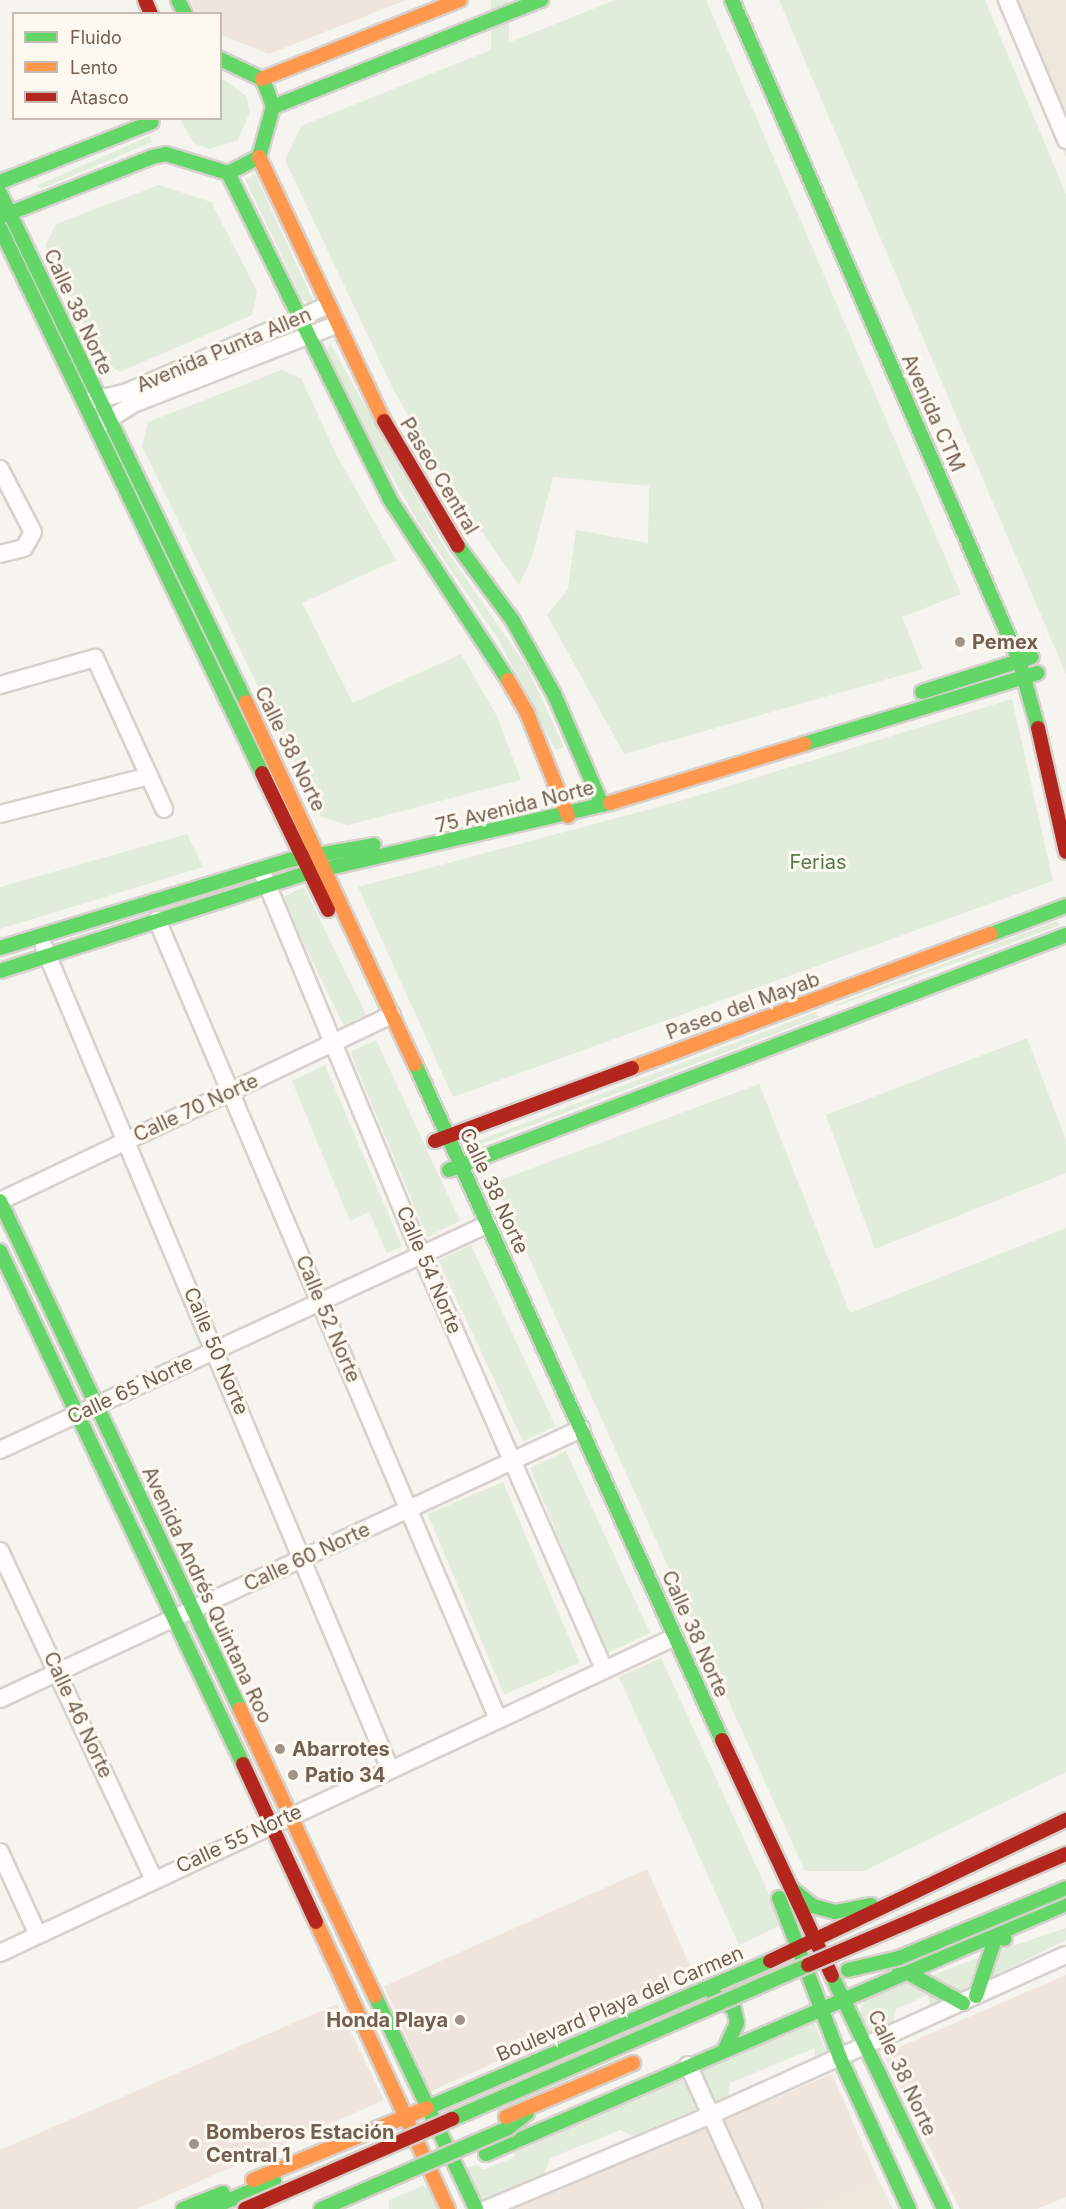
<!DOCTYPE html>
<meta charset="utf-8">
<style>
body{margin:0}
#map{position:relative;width:1066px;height:2209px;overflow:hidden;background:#f6f4ee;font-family:Inter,sans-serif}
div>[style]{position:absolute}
.residential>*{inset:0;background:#eee7dc}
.commercial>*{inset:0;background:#f0e5dd;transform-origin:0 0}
.green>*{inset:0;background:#e2ecda;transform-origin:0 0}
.roads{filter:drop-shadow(2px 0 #d6d1cc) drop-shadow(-2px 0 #d6d1cc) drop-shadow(0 2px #d6d1cc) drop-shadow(0 -2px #d6d1cc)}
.street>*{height:16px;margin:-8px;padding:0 8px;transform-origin:8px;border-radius:8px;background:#fefdfc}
.fast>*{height:14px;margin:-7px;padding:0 7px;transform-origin:7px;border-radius:7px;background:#63d668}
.slow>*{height:14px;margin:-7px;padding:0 7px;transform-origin:7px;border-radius:7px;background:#ff974d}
.jam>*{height:14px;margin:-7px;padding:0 7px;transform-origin:7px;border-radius:7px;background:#b3261e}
.bridges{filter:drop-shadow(2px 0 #d5cfc8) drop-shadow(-2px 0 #d5cfc8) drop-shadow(0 2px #d5cfc8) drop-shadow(0 -2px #d5cfc8)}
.fast-bridge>*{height:14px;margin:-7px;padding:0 7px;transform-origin:7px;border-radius:7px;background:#63d668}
.slow-bridge>*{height:14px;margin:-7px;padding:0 7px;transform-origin:7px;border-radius:7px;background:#ff974d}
.jam-bridge>*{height:14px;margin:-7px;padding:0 7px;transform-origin:7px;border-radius:7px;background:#b3261e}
.dots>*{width:16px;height:16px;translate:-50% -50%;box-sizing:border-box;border:3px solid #fdf9f0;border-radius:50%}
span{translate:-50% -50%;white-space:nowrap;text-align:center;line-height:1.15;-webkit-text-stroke:6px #fdf9f0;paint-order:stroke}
.street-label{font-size:20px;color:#725f50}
.poi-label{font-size:20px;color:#725f50;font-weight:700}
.left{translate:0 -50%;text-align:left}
.right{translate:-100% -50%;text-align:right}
.park-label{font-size:20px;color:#567b4d}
.legend{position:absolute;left:12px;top:12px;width:210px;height:108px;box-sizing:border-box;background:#fdf9f0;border:2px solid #c5bbb0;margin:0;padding:8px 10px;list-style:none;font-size:18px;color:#725f50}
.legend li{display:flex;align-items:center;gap:12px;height:30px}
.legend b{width:30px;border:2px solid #c5bbb0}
</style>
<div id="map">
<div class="residential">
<i style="clip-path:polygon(1000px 0,1066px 0,1066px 157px)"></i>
<i style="clip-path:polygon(877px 2177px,893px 2209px,801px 2209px)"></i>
</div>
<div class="commercial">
<i style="clip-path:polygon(191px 0,406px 0,269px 54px,221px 35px,220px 14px,196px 13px)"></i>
<i style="left:647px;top:1869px;width:115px;height:288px;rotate:66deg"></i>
<i style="clip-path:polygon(1066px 1975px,1066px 2197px,1037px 2209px,960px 2209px,883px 2054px)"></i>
<i style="clip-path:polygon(337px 2004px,384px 2100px,137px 2209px,0 2209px,0 2150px)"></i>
<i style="clip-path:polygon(832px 2074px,877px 2177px,803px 2209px,514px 2209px)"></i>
</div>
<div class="green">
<i style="left:491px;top:0;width:18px;height:232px"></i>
<i style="clip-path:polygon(615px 0,706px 0,961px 594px,902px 617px,923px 669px,624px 754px,547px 615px,568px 589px,576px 530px,648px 543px,649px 486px,553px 477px,532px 557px,519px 585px,446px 481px,394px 391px,285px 160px,301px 126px)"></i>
<i style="clip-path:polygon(779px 0,985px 0,1066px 194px,1066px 674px)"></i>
<i style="clip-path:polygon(221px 78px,246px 96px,250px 112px,238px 140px,209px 149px,194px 143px,180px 119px,220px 118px)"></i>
<i style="clip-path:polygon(150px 136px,152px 142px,41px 189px,36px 186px)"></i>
<i style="clip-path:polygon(255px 174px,313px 300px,310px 304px,302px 299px,245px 179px)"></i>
<i style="clip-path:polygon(159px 185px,211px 202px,257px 291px,252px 315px,120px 372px,100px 358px,45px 246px,56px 224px)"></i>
<i style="clip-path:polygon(330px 343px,443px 545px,528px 669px,564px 747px,555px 750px,499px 640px,420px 525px,376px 449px,327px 351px)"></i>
<i style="clip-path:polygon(282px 370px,301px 378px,336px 454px,396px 560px,302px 603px,353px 703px,461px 654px,497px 716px,521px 780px,348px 825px,321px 817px,142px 446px,148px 422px)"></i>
<i style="clip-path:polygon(1012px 699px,1053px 881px,453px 1097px,358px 887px,680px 801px)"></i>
<i style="clip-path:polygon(187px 834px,203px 867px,0 929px,0 887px)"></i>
<i style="left:304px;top:887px;width:142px;height:25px;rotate:64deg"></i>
<i style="clip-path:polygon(1056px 921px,1061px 925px,834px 1007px,837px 1004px)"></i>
<i style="clip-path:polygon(816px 1012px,819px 1017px,471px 1148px,467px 1145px)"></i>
<i style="clip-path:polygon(1027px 1038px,1066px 1140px,1066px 1173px,875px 1249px,826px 1115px)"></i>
<i style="clip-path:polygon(376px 1040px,460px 1221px,427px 1237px,350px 1052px)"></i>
<i style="clip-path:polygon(325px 1065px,402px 1246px,387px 1253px,369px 1212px,350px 1221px,292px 1081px)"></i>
<i style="clip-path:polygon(759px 1084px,850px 1313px,1066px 1228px,1066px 1772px,864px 1871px,805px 1871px,495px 1182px)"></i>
<i style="left:471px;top:1245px;width:200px;height:36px;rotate:65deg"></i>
<i style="clip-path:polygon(566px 1451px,650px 1633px,606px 1654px,530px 1468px)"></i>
<i style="left:503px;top:1482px;width:196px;height:82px;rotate:67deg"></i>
<i style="clip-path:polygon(661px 1658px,769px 1894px,779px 1926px,739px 1945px,619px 1677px)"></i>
<i style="clip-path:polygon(1066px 1928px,1066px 1940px,988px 1979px,998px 1951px)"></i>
<i style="clip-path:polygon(985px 1955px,974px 1985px,957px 1993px,926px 1978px)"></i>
<i style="clip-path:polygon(909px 1982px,945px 1999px,930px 2006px,928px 1995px,896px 2009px,893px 2025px,870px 2034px,860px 2013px,864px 2000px)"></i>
<i style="clip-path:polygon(814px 2023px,827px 2053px,814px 2058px,815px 2048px,730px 2083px,728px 2096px,716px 2102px,701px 2069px)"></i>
<i style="clip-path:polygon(687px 2076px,699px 2108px,632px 2136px,620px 2130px,550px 2158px,544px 2174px,480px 2201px,465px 2169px,476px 2165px,483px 2170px,515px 2157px,514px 2153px)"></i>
<i style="clip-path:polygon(422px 2186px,430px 2188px,440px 2209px,389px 2209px,389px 2200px)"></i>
</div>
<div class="roads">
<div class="street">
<i style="left:1007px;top:0;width:152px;rotate:67.1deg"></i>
<i style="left:89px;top:401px;width:39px;rotate:-13deg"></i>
<i style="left:127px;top:392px;width:218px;rotate:-23.3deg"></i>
<i style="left:100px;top:425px;width:39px;rotate:-32deg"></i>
<i style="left:133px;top:404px;width:218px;rotate:-21.3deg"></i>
<i style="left:0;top:469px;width:71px;rotate:62.4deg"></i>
<i style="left:33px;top:532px;width:18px;rotate:119deg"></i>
<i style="left:24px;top:548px;width:25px;rotate:166deg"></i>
<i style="left:0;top:685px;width:99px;rotate:-15.9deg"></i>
<i style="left:95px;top:658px;width:166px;rotate:65.4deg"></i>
<i style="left:0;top:814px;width:154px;rotate:-14.3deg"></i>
<i style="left:264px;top:877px;width:408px;rotate:67.4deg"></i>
<i style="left:421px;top:1254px;width:454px;rotate:66.2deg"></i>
<i style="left:157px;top:920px;width:869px;rotate:66.89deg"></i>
<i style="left:44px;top:947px;width:892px;rotate:67.17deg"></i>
<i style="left:0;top:1201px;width:434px;rotate:-25.4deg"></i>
<i style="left:0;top:1450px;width:538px;rotate:-24.85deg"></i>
<i style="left:0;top:1551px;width:363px;rotate:64.9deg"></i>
<i style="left:0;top:1699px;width:641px;rotate:-24.93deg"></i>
<i style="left:0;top:1852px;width:91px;rotate:65.4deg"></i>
<i style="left:0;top:1953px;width:745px;rotate:-25.09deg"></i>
<i style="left:688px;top:2065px;width:158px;rotate:65.4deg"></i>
<i style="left:487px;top:2209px;width:243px;rotate:-22.8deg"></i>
<i style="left:711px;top:2115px;width:389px;rotate:-24.3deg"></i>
</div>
<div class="fast">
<i style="left:178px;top:0;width:16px;rotate:63deg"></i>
<i style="left:732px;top:0;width:720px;rotate:66.5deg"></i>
<i style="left:1019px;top:660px;width:71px;rotate:74.4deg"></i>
<i style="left:273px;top:107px;width:289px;rotate:-21.8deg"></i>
<i style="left:228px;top:173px;width:363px;rotate:63.6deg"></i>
<i style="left:389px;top:498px;width:217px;rotate:56.8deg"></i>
<i style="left:0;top:182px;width:163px;rotate:-21.5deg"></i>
<i style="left:0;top:193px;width:565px;rotate:64.21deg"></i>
<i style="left:0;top:217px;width:163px;rotate:-21.5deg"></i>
<i style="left:152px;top:157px;width:14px;rotate:-12deg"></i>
<i style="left:166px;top:154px;width:65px;rotate:17deg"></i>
<i style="left:228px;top:173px;width:35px;rotate:-27deg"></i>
<i style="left:259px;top:157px;width:52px;rotate:-74.4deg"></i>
<i style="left:273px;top:107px;width:18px;rotate:-109deg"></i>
<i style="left:267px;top:90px;width:12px;rotate:-114deg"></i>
<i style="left:262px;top:79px;width:47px;rotate:-154.5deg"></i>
<i style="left:0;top:228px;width:605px;rotate:64.32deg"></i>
<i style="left:458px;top:546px;width:93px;rotate:53.7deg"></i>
<i style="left:513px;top:621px;width:84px;rotate:60.7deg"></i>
<i style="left:554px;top:694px;width:121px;rotate:66.6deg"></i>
<i style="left:922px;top:692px;width:115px;rotate:-17.7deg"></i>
<i style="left:804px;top:744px;width:244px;rotate:-16.9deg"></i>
<i style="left:991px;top:934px;width:80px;rotate:-20.5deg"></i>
<i style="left:0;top:948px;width:302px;rotate:-16.9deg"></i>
<i style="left:289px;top:860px;width:86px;rotate:-10deg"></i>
<i style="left:0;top:971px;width:326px;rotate:-17.7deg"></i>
<i style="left:311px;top:872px;width:307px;rotate:-13deg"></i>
<i style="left:415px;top:1064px;width:742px;rotate:65.58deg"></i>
<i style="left:449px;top:1170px;width:660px;rotate:-20.85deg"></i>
<i style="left:0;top:1201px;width:562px;rotate:64.71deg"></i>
<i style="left:0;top:1251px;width:568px;rotate:64.65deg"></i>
<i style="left:792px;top:1889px;width:27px;rotate:39deg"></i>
<i style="left:813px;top:1906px;width:23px;rotate:15deg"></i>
<i style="left:835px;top:1912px;width:37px;rotate:-11deg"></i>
<i style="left:779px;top:1898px;width:171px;rotate:69.1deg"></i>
<i style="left:840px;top:2058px;width:166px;rotate:65.4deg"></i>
<i style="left:899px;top:1968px;width:73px;rotate:28.7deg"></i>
<i style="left:832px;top:1976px;width:259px;rotate:64.3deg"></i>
<i style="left:713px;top:1994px;width:26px;rotate:36deg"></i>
<i style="left:734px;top:2009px;width:14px;rotate:78deg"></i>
<i style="left:737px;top:2023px;width:31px;rotate:115deg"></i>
<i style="left:375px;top:1996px;width:236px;rotate:64.6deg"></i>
<i style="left:976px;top:1996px;width:63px;rotate:-71.6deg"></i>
<i style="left:996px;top:1936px;width:9px;rotate:18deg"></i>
<i style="left:427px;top:2108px;width:373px;rotate:-23.2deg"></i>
<i style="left:486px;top:2154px;width:632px;rotate:-23.32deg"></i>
<i style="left:183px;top:2209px;width:43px;rotate:-21.8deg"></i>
<i style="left:209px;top:2209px;width:71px;rotate:-23.3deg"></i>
</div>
<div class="slow">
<i style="left:262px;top:79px;width:213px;rotate:-21.8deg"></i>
<i style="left:259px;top:157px;width:292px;rotate:64.7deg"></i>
<i style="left:508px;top:680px;width:38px;rotate:60deg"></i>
<i style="left:527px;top:713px;width:111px;rotate:68.3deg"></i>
<i style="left:246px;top:702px;width:400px;rotate:65deg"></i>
<i style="left:610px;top:803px;width:203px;rotate:-16.9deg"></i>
<i style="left:632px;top:1068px;width:383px;rotate:-20.5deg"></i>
<i style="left:240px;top:1709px;width:317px;rotate:64.8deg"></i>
<i style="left:316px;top:1922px;width:316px;rotate:65.3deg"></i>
<i style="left:253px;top:2180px;width:188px;rotate:-22.5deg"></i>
</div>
<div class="jam">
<i style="left:145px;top:0;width:15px;rotate:67deg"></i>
<i style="left:384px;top:421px;width:145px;rotate:59.4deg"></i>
<i style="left:1038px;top:728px;width:127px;rotate:77.3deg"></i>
<i style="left:262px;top:773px;width:92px;rotate:64.3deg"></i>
<i style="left:302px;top:856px;width:60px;rotate:64.3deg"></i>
<i style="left:435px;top:1141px;width:210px;rotate:-20.3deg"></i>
<i style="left:722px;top:1740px;width:260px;rotate:65deg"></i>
<i style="left:243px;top:1764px;width:174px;rotate:65.2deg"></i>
<i style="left:770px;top:1961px;width:328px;rotate:-25.5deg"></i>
</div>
</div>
<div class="bridges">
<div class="fast-bridge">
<i style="left:848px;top:1970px;width:52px;rotate:-13.2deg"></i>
<i style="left:899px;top:1958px;width:181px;rotate:-22.7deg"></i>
<i style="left:452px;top:2119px;width:388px;rotate:-23.4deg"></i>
<i style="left:321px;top:2209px;width:204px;rotate:-23.4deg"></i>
<i style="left:508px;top:2128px;width:24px;rotate:-38deg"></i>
</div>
<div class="slow-bridge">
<i style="left:506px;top:2117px;width:138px;rotate:-23deg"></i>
</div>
<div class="jam-bridge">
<i style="left:808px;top:1965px;width:281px;rotate:-23.3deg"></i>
<i style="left:245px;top:2209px;width:226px;rotate:-23.5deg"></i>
</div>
</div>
<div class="dots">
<i style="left:960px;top:642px;background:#a09387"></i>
<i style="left:280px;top:1749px;background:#a09387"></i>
<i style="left:293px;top:1775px;background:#a09387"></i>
<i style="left:460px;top:2020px;background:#a09387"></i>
<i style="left:194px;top:2144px;background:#a09387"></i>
</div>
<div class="street-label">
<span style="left:78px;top:312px;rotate:65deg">Calle 38 Norte</span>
<span style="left:224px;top:350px;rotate:-23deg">Avenida Punta Allen</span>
<span style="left:933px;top:413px;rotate:66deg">Avenida CTM</span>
<span style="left:439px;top:476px;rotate:59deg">Paseo Central</span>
<span style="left:290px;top:749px;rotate:64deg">Calle 38 Norte</span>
<span style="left:515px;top:807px;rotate:-14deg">75 Avenida Norte</span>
<span style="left:743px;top:1006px;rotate:-20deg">Paseo del Mayab</span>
<span style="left:196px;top:1108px;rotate:-25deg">Calle 70 Norte</span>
<span style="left:494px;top:1191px;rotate:65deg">Calle 38 Norte</span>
<span style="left:429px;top:1270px;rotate:67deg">Calle 54 Norte</span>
<span style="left:328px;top:1319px;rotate:67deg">Calle 52 Norte</span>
<span style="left:216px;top:1351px;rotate:67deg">Calle 50 Norte</span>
<span style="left:130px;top:1390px;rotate:-25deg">Calle 65 Norte</span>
<span style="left:307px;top:1557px;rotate:-25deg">Calle 60 Norte</span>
<span style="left:207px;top:1595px;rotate:65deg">Avenida Andrés Quintana Roo</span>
<span style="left:695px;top:1634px;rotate:66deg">Calle 38 Norte</span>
<span style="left:78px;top:1715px;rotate:65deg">Calle 46 Norte</span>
<span style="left:239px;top:1839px;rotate:-25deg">Calle 55 Norte</span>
<span style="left:620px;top:2004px;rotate:-23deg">Boulevard Playa del Carmen</span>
<span style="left:902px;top:2073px;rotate:65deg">Calle 38 Norte</span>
</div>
<div class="poi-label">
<span class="left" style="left:972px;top:642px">Pemex</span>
<span class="left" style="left:292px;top:1749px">Abarrotes</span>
<span class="left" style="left:305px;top:1775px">Patio 34</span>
<span class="right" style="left:448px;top:2020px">Honda Playa</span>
<span class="left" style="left:206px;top:2144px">Bomberos Estación<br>Central 1</span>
</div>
<div class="park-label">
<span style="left:818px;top:862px">Ferias</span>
</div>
<ul class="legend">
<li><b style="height:8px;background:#63d668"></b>Fluido</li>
<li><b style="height:8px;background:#ff974d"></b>Lento</li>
<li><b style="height:8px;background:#b3261e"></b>Atasco</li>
</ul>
</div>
